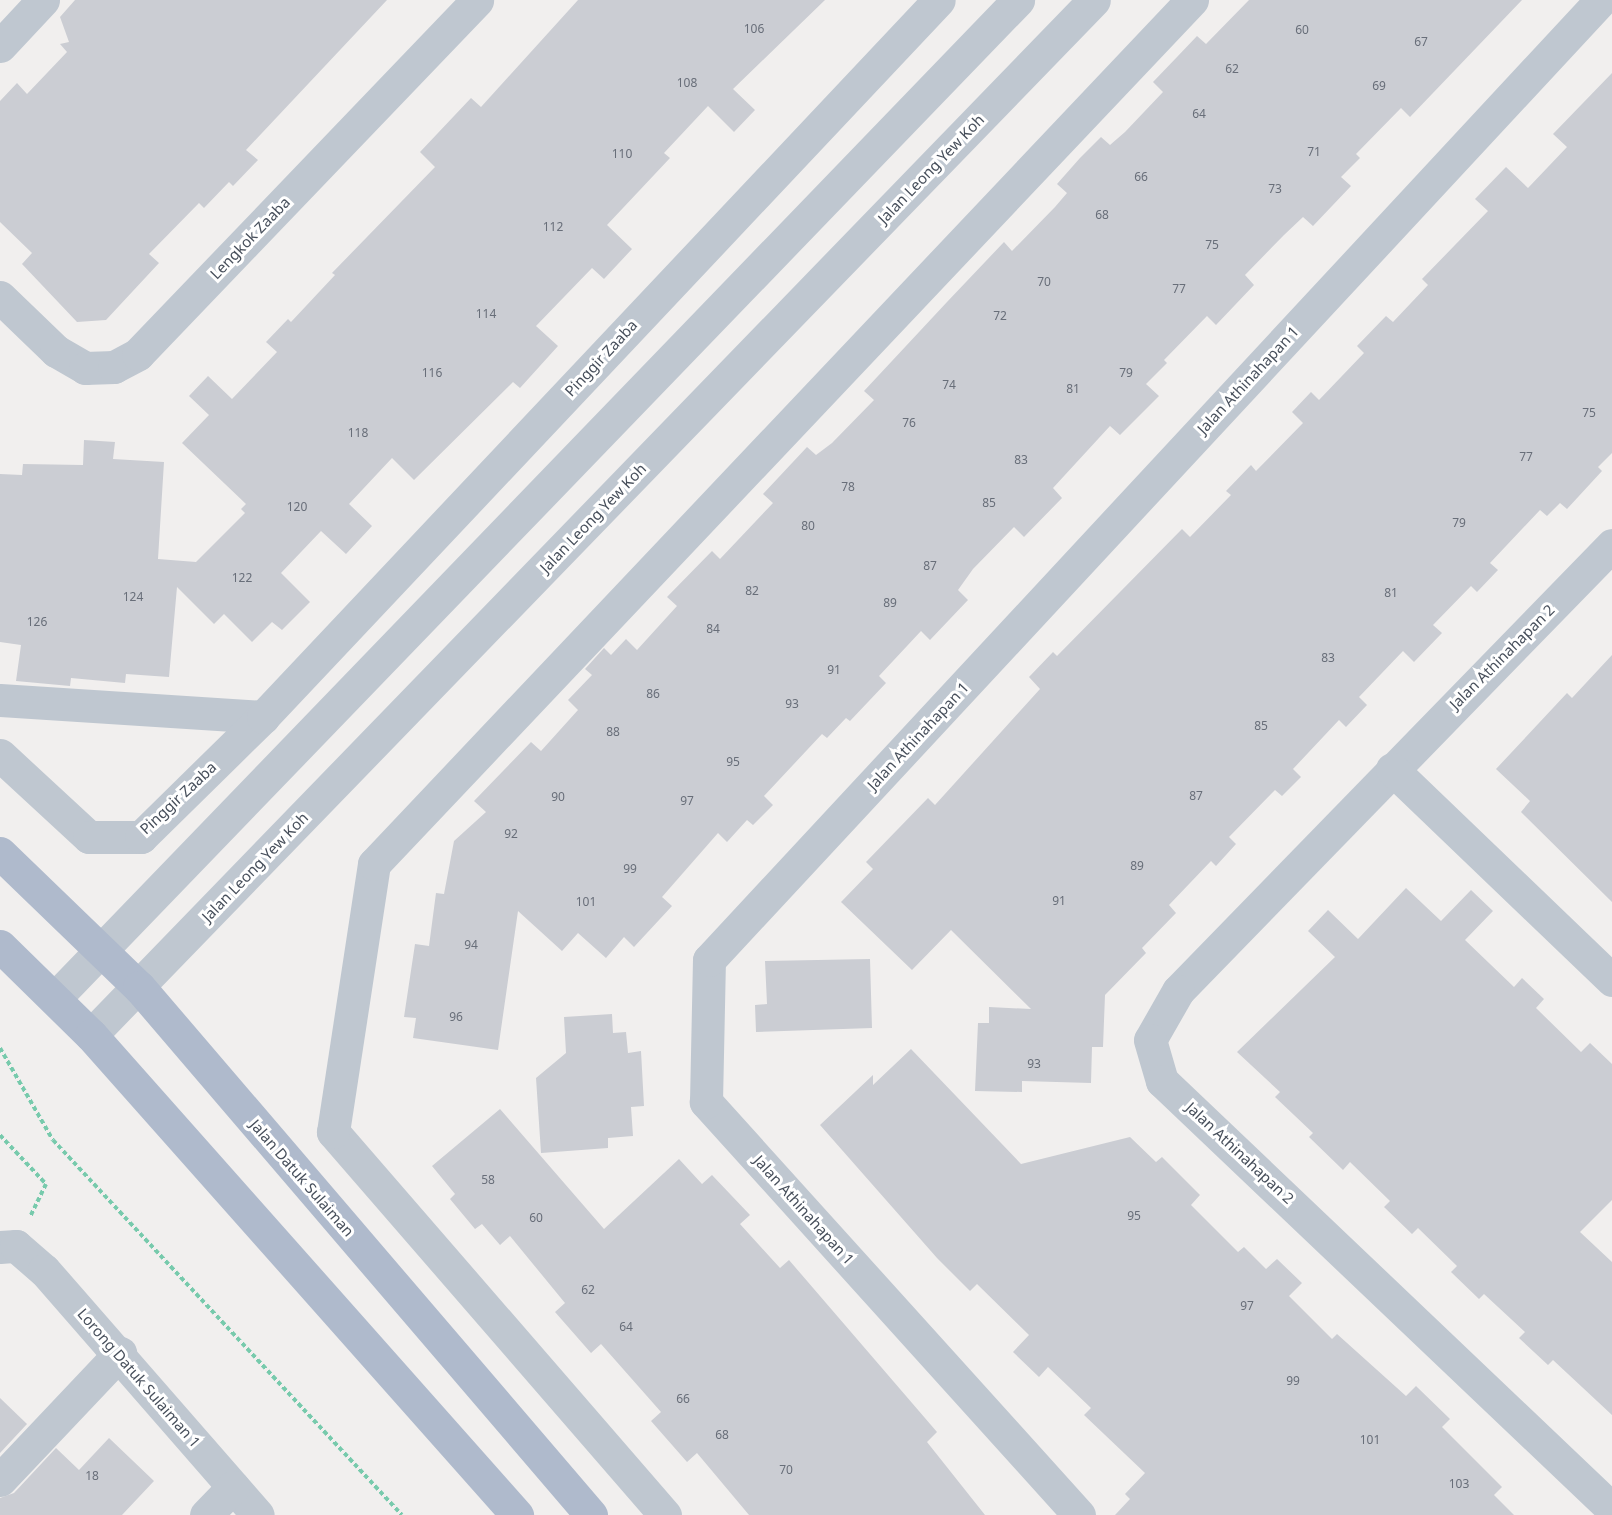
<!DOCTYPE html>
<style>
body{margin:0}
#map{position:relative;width:1612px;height:1515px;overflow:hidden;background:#f1efee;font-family:"Noto Sans",sans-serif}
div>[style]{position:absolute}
.building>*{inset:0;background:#cbcdd3}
.path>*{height:4px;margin-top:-2px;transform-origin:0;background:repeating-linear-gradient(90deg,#77caac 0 4.5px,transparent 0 7.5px)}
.minor>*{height:33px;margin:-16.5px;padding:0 16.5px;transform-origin:16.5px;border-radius:16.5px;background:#bfc7d0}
.major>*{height:33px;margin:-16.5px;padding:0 16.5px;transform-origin:16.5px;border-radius:16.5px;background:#afbacc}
span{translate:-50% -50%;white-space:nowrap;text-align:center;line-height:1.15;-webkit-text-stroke:6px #fff;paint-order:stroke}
.number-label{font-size:12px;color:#686e79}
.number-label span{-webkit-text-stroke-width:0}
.street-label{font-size:15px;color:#474f5b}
</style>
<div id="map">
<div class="building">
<i style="clip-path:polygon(75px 0,387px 0,246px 150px,258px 160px,233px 186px,229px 182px,204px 208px,199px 203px,149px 254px,159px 263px,106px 320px,77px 322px,22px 264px,32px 253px,0 222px,0 101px,17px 83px,27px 94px,67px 52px,60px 44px,69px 42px,60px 17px)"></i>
<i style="clip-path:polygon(578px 0,825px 0,733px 89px,755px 110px,734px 132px,708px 106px,664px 153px,670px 158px,607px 225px,632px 249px,604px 279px,592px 268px,536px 326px,558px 346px,520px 388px,513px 382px,414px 480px,392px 458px,349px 504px,372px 526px,346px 554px,321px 531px,281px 573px,310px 602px,282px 630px,272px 622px,252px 642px,224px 614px,214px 624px,177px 587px,169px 677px,126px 674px,125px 683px,71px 678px,70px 686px,16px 681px,21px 645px,0 642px,0 474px,22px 475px,23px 464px,83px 465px,84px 440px,115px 442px,113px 459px,164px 462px,158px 559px,196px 562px,245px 513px,241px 509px,246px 504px,182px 443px,209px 415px,189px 396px,208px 376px,232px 399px,277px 352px,266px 342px,288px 319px,291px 322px,335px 275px,332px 273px,435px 167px,420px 152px,471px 98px,481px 107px)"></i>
<i style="clip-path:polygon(1249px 0,1522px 0,1410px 117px,1401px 108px,1356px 154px,1360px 158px,1341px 177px,1351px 186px,1313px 226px,1303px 217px,1284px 235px,1245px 275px,1254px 285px,1216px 325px,1207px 316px,1164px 360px,1167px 363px,1146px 384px,1159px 396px,1120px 435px,1110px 426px,1053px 488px,1062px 498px,1024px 537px,1014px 527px,973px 569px,958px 590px,968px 600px,930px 640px,921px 631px,879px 676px,886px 683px,850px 721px,846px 718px,827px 738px,822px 734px,764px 796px,773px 805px,753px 825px,747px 820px,727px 842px,718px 833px,662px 897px,672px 906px,634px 947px,624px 937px,606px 958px,578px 933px,562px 951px,518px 911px,498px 1050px,413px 1038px,416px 1018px,404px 1017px,415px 944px,429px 946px,436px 893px,444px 894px,454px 841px,486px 812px,474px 801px,531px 742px,541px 751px,578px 710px,568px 700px,592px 675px,585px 669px,604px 648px,611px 655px,626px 639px,637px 650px,677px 606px,667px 597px,712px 551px,720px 559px,773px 503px,763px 494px,807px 447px,816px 455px,832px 443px,874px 400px,864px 391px,947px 302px,1004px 242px,1012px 251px,1055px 207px,1067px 193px,1057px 184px,1080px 158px,1101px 137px,1110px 145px,1125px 132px,1163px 92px,1153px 82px,1177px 57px,1197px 36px,1206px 44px)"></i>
<i style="clip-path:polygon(1612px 73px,1612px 453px,1598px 467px,1602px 471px,1567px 509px,1560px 503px,1547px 516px,1540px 510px,1490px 563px,1498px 570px,1477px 592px,1471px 586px,1433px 625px,1442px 633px,1414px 662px,1403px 651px,1359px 697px,1367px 705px,1346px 727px,1339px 720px,1293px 769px,1301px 777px,1282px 796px,1275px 790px,1229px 837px,1236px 844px,1216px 866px,1211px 861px,1169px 905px,1176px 913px,1142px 948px,1146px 953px,1105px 995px,1103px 1047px,1092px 1047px,1091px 1083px,1022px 1081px,1022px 1092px,975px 1091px,978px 1023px,989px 1023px,989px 1007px,1031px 1009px,951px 930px,912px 970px,841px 902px,873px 869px,866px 862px,928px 798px,935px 805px,1040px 689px,1029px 677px,1053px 652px,1057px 656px,1182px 529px,1190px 537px,1231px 495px,1226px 491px,1251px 465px,1256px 471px,1303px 423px,1292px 412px,1311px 392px,1319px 400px,1364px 353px,1357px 346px,1386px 316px,1393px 322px,1428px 285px,1422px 279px,1488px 211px,1475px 199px,1506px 167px,1528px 188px,1567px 147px,1553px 134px)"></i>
<i style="clip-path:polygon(1612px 655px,1612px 902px,1521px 812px,1530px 801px,1496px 769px,1567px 693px,1572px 698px)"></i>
<i style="clip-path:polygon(1406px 888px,1441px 921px,1471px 890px,1493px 911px,1465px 940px,1514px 987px,1522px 978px,1544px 999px,1536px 1008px,1581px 1052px,1590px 1043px,1612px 1064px,1612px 1200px,1580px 1232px,1612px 1262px,1612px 1415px,1553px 1360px,1548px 1365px,1519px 1338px,1525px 1332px,1484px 1294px,1479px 1299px,1451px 1272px,1457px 1266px,1418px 1228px,1412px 1234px,1384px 1207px,1390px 1201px,1350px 1162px,1343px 1170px,1309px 1137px,1313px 1133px,1275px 1097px,1280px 1092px,1237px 1052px,1335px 957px,1308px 931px,1328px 910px,1358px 939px)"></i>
<i style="clip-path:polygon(870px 959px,872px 1028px,756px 1032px,755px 1005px,767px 1004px,765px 961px)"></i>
<i style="clip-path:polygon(612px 1014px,613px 1033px,626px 1032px,628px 1053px,641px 1051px,644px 1106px,631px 1107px,633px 1136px,608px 1138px,608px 1148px,541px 1153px,536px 1078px,566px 1053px,564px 1017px)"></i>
<i style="clip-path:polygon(911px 1049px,1021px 1164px,1130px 1137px,1156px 1162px,1162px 1157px,1200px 1195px,1191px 1205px,1238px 1252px,1244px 1247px,1266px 1269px,1277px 1259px,1302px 1283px,1289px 1296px,1332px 1339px,1337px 1334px,1406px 1396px,1416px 1386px,1450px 1419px,1442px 1427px,1502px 1487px,1494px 1495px,1514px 1515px,1115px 1515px,1130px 1499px,1125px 1494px,1145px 1473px,1084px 1415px,1091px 1408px,1048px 1367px,1039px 1377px,1013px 1352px,1029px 1335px,977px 1284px,970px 1291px,937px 1258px,820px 1125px,873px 1075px,873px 1085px)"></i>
<i style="clip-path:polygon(500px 1109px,604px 1229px,679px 1159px,702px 1184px,712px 1175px,750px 1215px,740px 1224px,780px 1268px,789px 1260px,937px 1432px,927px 1442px,985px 1515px,749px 1515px,697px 1453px,687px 1462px,651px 1421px,661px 1412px,601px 1344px,591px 1353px,555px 1312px,565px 1303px,510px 1236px,500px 1245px,482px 1224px,475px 1229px,450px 1199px,455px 1194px,432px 1166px)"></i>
<i style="clip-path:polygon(0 1398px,27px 1424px,0 1453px)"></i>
<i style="clip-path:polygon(109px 1438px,154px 1481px,122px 1515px,0 1515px,0 1498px,14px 1493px,56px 1448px,79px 1470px)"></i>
</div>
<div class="path">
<i style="left:0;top:1048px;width:106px;rotate:60.1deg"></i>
<i style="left:53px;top:1140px;width:512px;rotate:47.06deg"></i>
<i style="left:0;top:1135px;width:67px;rotate:46.8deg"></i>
<i style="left:46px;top:1184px;width:37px;rotate:116deg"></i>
</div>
<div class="minor">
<i style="left:0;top:46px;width:63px;rotate:-46.9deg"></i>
<i style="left:0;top:297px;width:78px;rotate:44deg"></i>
<i style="left:56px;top:351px;width:34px;rotate:30deg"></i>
<i style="left:85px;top:368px;width:29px;rotate:-2deg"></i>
<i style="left:114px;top:367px;width:27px;rotate:-28deg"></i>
<i style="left:138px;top:354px;width:490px;rotate:-46.2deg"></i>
<i style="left:1612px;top:545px;width:622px;rotate:134.22deg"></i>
<i style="left:1178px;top:991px;width:56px;rotate:119.7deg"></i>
<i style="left:1150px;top:1040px;width:43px;rotate:73.7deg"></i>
<i style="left:1162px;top:1081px;width:621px;rotate:43.56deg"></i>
<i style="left:0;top:700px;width:264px;rotate:3.7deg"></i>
<i style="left:0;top:755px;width:121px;rotate:42.7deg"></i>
<i style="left:89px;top:837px;width:52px"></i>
<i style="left:141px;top:837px;width:171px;rotate:-44.5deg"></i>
<i style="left:263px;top:717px;width:985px;rotate:-46.69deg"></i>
<i style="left:1392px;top:769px;width:305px;rotate:43.8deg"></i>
<i style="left:55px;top:998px;width:1387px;rotate:-46.02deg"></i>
<i style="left:91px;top:1035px;width:1441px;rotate:-45.9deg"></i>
<i style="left:0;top:1247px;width:16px;rotate:-4deg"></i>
<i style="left:16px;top:1246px;width:37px;rotate:41deg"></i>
<i style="left:44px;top:1270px;width:325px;rotate:48.9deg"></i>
<i style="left:0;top:1480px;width:175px;rotate:-46.6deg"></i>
<i style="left:206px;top:1515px;width:39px;rotate:-46deg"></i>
<i style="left:665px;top:1515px;width:507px;rotate:-130.92deg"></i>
<i style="left:333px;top:1132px;width:271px;rotate:-81.3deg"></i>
<i style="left:374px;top:864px;width:1190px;rotate:-46.57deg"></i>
<i style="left:1079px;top:1515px;width:557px;rotate:-132.09deg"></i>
<i style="left:706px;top:1102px;width:142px;rotate:-88.8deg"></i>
<i style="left:709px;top:960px;width:1310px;rotate:-47.1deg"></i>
</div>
<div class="major">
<i style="left:0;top:853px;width:193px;rotate:44deg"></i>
<i style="left:139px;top:987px;width:695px;rotate:49.43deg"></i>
<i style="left:0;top:946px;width:127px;rotate:44.4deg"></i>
<i style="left:91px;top:1035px;width:642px;rotate:48.41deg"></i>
</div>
<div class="number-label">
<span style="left:754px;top:29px">106</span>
<span style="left:1302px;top:30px">60</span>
<span style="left:1421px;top:42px">67</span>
<span style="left:1232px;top:69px">62</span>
<span style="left:687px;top:83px">108</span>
<span style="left:1379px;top:86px">69</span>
<span style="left:1199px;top:114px">64</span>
<span style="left:1314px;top:152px">71</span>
<span style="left:622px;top:154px">110</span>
<span style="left:1141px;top:177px">66</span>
<span style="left:1275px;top:189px">73</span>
<span style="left:1102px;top:215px">68</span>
<span style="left:553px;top:227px">112</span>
<span style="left:1212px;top:245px">75</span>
<span style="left:1044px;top:282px">70</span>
<span style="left:1179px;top:289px">77</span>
<span style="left:486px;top:314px">114</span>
<span style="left:1000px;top:316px">72</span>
<span style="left:432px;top:373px">116</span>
<span style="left:1126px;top:373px">79</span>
<span style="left:949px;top:385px">74</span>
<span style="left:1073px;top:389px">81</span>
<span style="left:1589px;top:413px">75</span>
<span style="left:909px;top:423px">76</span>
<span style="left:358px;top:433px">118</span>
<span style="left:1526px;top:457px">77</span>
<span style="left:1021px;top:460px">83</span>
<span style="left:848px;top:487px">78</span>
<span style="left:989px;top:503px">85</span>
<span style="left:297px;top:507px">120</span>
<span style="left:1459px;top:523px">79</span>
<span style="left:808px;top:526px">80</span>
<span style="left:930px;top:566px">87</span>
<span style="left:242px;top:578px">122</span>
<span style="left:752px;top:591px">82</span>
<span style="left:1391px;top:593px">81</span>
<span style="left:133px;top:597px">124</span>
<span style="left:890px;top:603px">89</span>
<span style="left:37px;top:622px">126</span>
<span style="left:713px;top:629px">84</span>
<span style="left:1328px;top:658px">83</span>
<span style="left:834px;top:670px">91</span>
<span style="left:653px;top:694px">86</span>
<span style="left:792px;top:704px">93</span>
<span style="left:1261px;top:726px">85</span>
<span style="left:613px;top:732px">88</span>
<span style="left:733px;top:762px">95</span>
<span style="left:1196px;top:796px">87</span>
<span style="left:558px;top:797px">90</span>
<span style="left:687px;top:801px">97</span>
<span style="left:511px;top:834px">92</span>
<span style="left:1137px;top:866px">89</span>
<span style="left:630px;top:869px">99</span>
<span style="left:1059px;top:901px">91</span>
<span style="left:586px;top:902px">101</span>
<span style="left:471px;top:945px">94</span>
<span style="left:456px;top:1017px">96</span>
<span style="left:1034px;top:1064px">93</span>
<span style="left:488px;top:1180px">58</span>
<span style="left:1134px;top:1216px">95</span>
<span style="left:536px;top:1218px">60</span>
<span style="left:588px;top:1290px">62</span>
<span style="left:1247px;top:1306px">97</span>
<span style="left:626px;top:1327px">64</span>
<span style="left:1293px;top:1381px">99</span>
<span style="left:683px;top:1399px">66</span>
<span style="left:722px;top:1435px">68</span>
<span style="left:1370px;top:1440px">101</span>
<span style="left:786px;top:1470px">70</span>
<span style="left:92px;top:1476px">18</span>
<span style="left:1459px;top:1484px">103</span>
</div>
<div class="street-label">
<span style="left:931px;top:169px;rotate:-46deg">Jalan Leong Yew Koh</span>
<span style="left:250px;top:238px;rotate:-46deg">Lengkok Zaaba</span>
<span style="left:601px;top:358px;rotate:-47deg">Pinggir Zaaba</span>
<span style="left:1248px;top:380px;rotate:-47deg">Jalan Athinahapan 1</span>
<span style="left:593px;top:518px;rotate:-46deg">Jalan Leong Yew Koh</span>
<span style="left:1502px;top:657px;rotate:-45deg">Jalan Athinahapan 2</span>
<span style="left:918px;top:736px;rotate:-47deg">Jalan Athinahapan 1</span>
<span style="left:178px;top:798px;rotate:-43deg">Pinggir Zaaba</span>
<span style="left:255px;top:867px;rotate:-46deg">Jalan Leong Yew Koh</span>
<span style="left:1240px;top:1153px;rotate:43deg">Jalan Athinahapan 2</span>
<span style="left:302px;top:1178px;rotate:49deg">Jalan Datuk Sulaiman</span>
<span style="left:804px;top:1210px;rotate:48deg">Jalan Athinahapan 1</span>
<span style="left:139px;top:1378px;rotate:49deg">Lorong Datuk Sulaiman 1</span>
</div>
</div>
